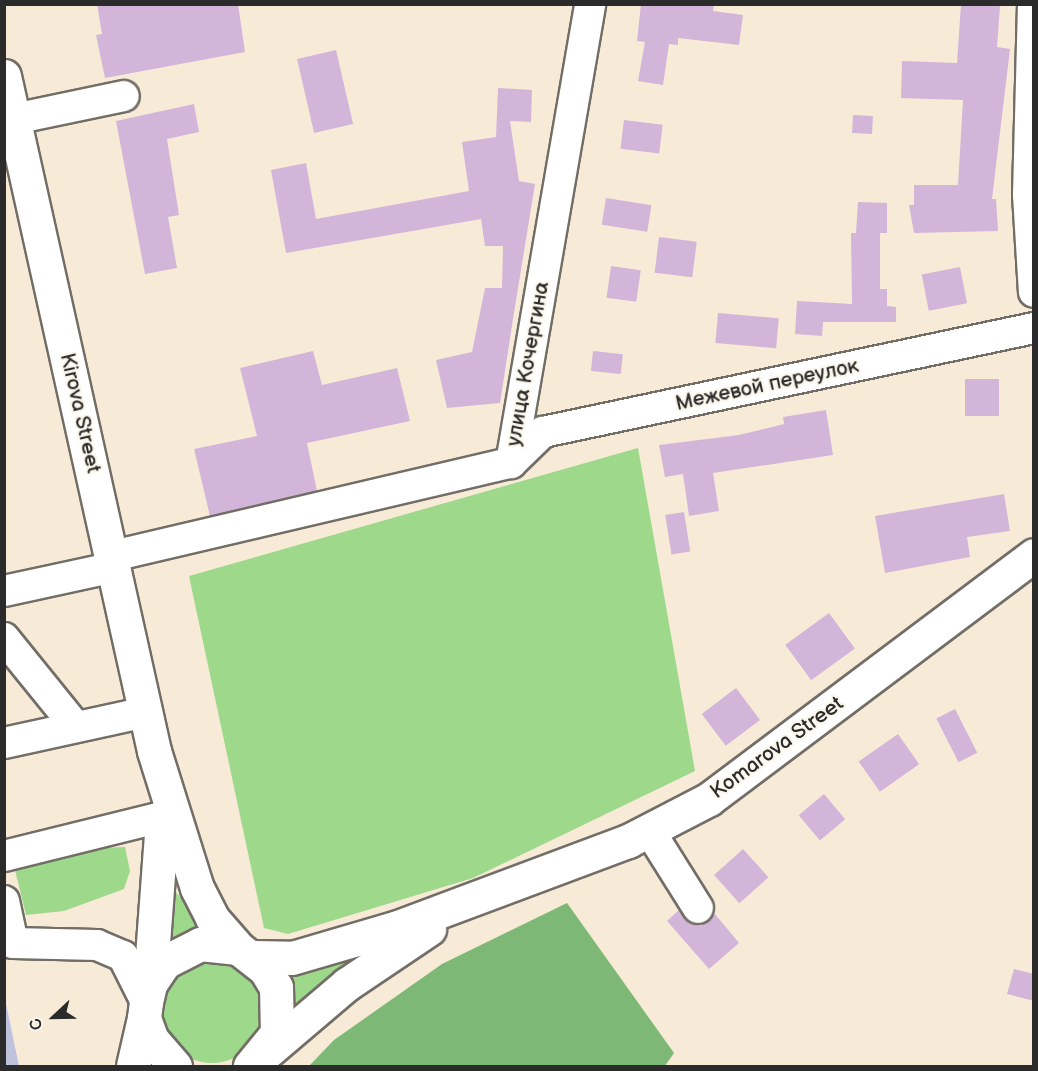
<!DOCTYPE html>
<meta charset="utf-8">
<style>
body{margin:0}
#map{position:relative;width:1038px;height:1071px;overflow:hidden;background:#f7ebd7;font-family:"Balsamiq Sans",sans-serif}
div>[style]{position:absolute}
.industrial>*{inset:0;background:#bfc2dd}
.green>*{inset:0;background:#9dd88b}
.round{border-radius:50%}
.forest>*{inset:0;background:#7eb877}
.building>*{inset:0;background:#d3b5da;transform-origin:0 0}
.roads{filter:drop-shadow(2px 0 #726e67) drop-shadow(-2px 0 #726e67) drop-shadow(0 2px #726e67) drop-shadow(0 -2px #726e67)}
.minor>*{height:30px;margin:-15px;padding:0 15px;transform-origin:15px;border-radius:15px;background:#fff}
.major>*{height:33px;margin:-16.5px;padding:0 16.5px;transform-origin:16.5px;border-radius:16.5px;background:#fff}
span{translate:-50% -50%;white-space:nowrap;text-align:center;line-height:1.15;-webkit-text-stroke:4.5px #fbf7ec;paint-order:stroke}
.street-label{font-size:21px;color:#2b2b2b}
.frame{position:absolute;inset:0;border:6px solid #2b2b2b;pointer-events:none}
.north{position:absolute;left:24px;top:987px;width:60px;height:60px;-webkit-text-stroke:4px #fbf7ec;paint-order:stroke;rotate:248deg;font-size:16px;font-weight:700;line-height:24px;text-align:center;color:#2b2b2b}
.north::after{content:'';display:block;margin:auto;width:21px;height:27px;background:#2b2b2b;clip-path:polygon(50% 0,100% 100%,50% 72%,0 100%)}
</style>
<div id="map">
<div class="industrial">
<i style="clip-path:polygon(4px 999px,5px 999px,19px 1066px,5px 1066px)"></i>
</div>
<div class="green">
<i style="clip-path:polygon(638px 448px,695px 771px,473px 878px,288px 934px,264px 928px,189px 576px)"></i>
<i style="clip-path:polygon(125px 847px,130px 871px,124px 889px,64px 911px,26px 915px,15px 870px,100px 848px)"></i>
<i style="clip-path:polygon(176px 892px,208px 933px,171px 944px)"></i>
<i style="clip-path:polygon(367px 954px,287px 1022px,278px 968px)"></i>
<i class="round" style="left:160px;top:959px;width:104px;height:104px"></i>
</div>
<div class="forest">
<i style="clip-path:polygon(567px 903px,674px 1053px,665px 1066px,309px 1066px,334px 1040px,442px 964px)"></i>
</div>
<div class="building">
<i style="clip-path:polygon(97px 4px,238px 4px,245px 52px,105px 78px,96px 35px,102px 34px)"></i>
<i style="clip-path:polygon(641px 4px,714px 4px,713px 11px,743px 15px,739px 45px,678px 38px,678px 45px,669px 44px,663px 85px,638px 81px,645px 42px,637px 41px)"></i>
<i style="clip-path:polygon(961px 4px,1000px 6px,997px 47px,1010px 49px,992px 199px,996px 199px,998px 231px,914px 233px,909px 205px,914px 205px,914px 185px,958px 185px,963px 100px,901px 98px,902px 61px,957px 63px)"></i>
<i style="left:336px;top:50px;width:76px;height:40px;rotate:77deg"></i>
<i style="clip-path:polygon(498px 88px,532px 90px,531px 122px,510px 121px,519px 181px,535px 184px,513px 319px,500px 403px,447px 408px,436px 360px,472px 352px,485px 288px,502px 288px,503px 246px,485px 246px,481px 219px,286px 253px,271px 170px,306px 163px,316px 219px,469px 191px,462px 142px,496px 137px)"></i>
<i style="clip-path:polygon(194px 104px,199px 132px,167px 139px,179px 215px,168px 217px,177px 268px,145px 274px,116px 121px)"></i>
<i style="left:853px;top:115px;width:20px;height:18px;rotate:3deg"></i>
<i style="left:624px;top:120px;width:39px;height:29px;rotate:7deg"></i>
<i style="left:606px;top:198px;width:46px;height:27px;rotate:9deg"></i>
<i style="clip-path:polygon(858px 202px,887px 203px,887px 233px,880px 233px,880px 289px,887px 289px,887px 306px,896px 307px,896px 322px,823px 322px,822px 336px,795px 334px,797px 301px,852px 304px,851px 233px,856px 233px)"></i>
<i style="left:659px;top:237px;width:38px;height:36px;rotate:7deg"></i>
<i style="left:611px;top:266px;width:30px;height:32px;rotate:8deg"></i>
<i style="left:960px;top:267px;width:37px;height:39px;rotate:79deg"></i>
<i style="left:718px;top:313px;width:61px;height:30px;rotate:5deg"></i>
<i style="clip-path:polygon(313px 351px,322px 385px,397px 368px,410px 421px,307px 443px,317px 491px,210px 516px,194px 449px,257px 436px,240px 368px)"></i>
<i style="left:593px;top:351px;width:30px;height:20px;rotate:6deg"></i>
<i style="left:965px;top:379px;width:34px;height:37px"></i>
<i style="clip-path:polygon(826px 410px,833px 455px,713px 473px,719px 511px,689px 516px,683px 474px,665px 477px,659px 445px,739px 435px,784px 424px,783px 417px)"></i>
<i style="clip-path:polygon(1004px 494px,1010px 531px,967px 537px,970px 557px,885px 573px,875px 516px)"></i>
<i style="left:684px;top:512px;width:40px;height:19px;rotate:81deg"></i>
<i style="left:829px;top:613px;width:44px;height:54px;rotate:54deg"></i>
<i style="left:736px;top:688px;width:40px;height:43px;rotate:53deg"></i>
<i style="left:955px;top:709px;width:49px;height:21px;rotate:63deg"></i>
<i style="left:898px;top:734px;width:37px;height:48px;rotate:55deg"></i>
<i style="left:824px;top:794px;width:33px;height:33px;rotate:50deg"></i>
<i style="left:743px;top:849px;width:38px;height:39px;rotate:48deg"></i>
<i style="clip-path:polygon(679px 910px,689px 923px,701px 926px,715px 914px,739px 943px,709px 969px,667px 921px)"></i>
<i style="clip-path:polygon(1014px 969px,1034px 974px,1034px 1001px,1007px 994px)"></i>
</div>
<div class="roads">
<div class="minor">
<i style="left:1033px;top:4px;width:191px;rotate:91.5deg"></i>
<i style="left:1028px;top:195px;width:97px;rotate:86.5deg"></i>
<i style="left:14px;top:119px;width:112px;rotate:-11.8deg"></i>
<i style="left:511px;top:463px;width:45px;rotate:-44.1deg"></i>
<i style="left:543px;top:432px;width:502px;rotate:-11.96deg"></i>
<i style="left:113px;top:556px;width:409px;rotate:-13.2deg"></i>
<i style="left:511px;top:463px;width:466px;rotate:-80.2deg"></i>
<i style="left:4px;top:591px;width:114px;rotate:-12.2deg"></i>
<i style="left:4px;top:638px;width:114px;rotate:51deg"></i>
<i style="left:4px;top:743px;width:145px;rotate:-12.3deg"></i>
<i style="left:649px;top:830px;width:92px;rotate:57.9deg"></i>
<i style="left:4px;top:856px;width:163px;rotate:-13.9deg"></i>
<i style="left:4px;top:901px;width:43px;rotate:77.9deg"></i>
<i style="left:13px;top:943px;width:84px;rotate:1.4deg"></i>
<i style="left:97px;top:945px;width:28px;rotate:23deg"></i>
<i style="left:123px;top:956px;width:51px;rotate:63.4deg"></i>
</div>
<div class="major">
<i style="left:4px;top:76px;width:691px;rotate:77.47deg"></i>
<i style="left:154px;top:751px;width:144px;rotate:72.6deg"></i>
<i style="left:197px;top:888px;width:34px;rotate:63deg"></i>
<i style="left:212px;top:918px;width:40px;rotate:49deg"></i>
<i style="left:253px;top:957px;width:39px;rotate:1deg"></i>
<i style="left:292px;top:958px;width:110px;rotate:-16.3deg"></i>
<i style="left:398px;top:927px;width:246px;rotate:-20.5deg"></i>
<i style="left:628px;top:841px;width:91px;rotate:-27.4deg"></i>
<i style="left:709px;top:799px;width:406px;rotate:-36.9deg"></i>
<i style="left:150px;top:984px;width:165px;rotate:-85.8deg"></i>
<i style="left:267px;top:1052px;width:105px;rotate:-40.4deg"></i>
<i style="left:347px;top:984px;width:99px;rotate:-33.9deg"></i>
<i style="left:133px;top:1066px;width:49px;rotate:-77.1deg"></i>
<i style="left:175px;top:1066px;width:35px;rotate:-131deg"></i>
<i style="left:152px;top:1040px;width:23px;rotate:-110deg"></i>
<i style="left:144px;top:1018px;width:16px;rotate:-83deg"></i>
<i style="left:146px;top:1002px;width:18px;rotate:-77deg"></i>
<i style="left:150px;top:984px;width:27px;rotate:-56deg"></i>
<i style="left:165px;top:962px;width:39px;rotate:-27deg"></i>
<i style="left:200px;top:944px;width:38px;rotate:6deg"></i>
<i style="left:238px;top:948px;width:34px;rotate:38deg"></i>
<i style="left:265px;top:969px;width:21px;rotate:59deg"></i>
<i style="left:276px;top:987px;width:46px;rotate:88.8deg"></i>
<i style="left:277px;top:1033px;width:43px;rotate:129.3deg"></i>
</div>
</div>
<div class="street-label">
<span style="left:528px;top:364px;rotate:-80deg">улица Кочергина</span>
<span style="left:767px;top:385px;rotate:-12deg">Межевой переулок</span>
<span style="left:80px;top:413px;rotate:77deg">Kirova Street</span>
<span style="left:777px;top:748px;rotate:-36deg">Komarova Street</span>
</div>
<div class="frame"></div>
<div class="north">С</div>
</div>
